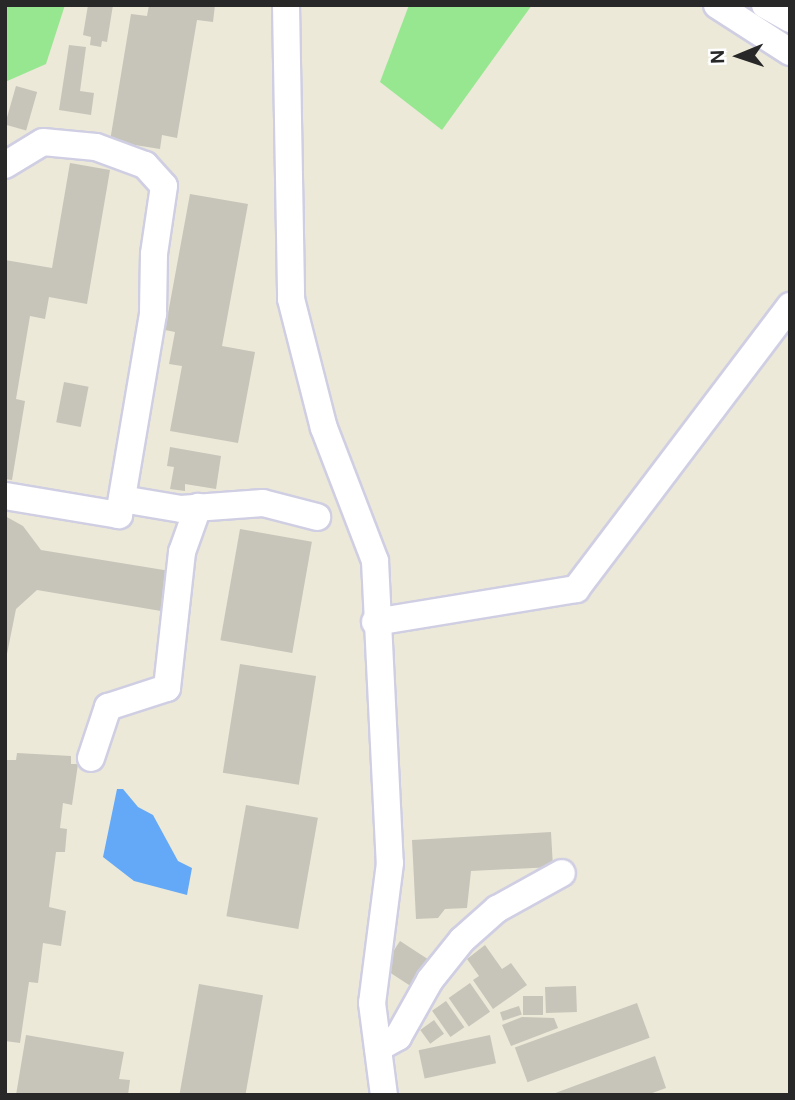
<!DOCTYPE html>
<style>
body{margin:0}
#map{position:relative;width:795px;height:1100px;overflow:hidden;background:#ece9d9;font-family:"DM Sans",sans-serif}
div>[style]{position:absolute}
.green>*{inset:0;background:#97e790}
.water>*{inset:0;background:#63a9f7}
.building>*{inset:0;background:#c7c5b9;transform-origin:0 0}
.roads{filter:drop-shadow(2px 0 #cfcee3) drop-shadow(-2px 0 #cfcee3) drop-shadow(0 2px #cfcee3) drop-shadow(0 -2px #cfcee3)}
.minor>*{height:26px;margin:-13px;padding:0 13px;transform-origin:13px;border-radius:13px;background:#fff}
span{translate:-50% -50%;white-space:nowrap;text-align:center;line-height:1.15;-webkit-text-stroke:6px #fff;paint-order:stroke}
.frame{position:absolute;inset:0;border:7px solid #282828;pointer-events:none}
.north{position:absolute;left:704px;top:21px;width:70px;height:70px;-webkit-text-stroke:5px #fff;paint-order:stroke;rotate:268deg;font-size:19px;font-weight:700;line-height:28px;text-align:center;color:#282828}
.north::after{content:'';display:block;margin:auto;width:24px;height:32px;background:#282828;clip-path:polygon(50% 0,100% 100%,50% 72%,0 100%)}
</style>
<div id="map">
<div class="green">
<i style="clip-path:polygon(5px 5px,65px 5px,46px 64px,5px 82px)"></i>
<i style="clip-path:polygon(409px 5px,532px 5px,442px 130px,380px 82px)"></i>
</div>
<div class="water">
<i style="clip-path:polygon(117px 789px,123px 789px,138px 807px,153px 815px,178px 861px,192px 868px,187px 895px,134px 881px,103px 857px)"></i>
</div>
<div class="building">
<i style="clip-path:polygon(88px 5px,113px 5px,107px 42px,102px 41px,101px 47px,90px 45px,91px 37px,83px 35px)"></i>
<i style="clip-path:polygon(149px 5px,215px 5px,213px 22px,197px 20px,177px 138px,162px 135px,160px 149px,110px 141px,131px 14px,147px 16px)"></i>
<i style="clip-path:polygon(69px 45px,86px 47px,80px 91px,94px 93px,91px 115px,59px 110px)"></i>
<i style="left:16px;top:86px;width:22px;height:40px;rotate:16deg"></i>
<i style="clip-path:polygon(70px 163px,110px 170px,87px 304px,49px 297px,45px 319px,30px 316px,16px 399px,25px 401px,12px 480px,5px 479px,5px 260px,52px 268px)"></i>
<i style="clip-path:polygon(190px 194px,248px 204px,222px 346px,255px 352px,238px 443px,170px 431px,182px 366px,169px 364px,175px 332px,165px 330px)"></i>
<i style="left:64px;top:382px;width:25px;height:41px;rotate:11deg"></i>
<i style="clip-path:polygon(170px 447px,221px 456px,216px 489px,185px 484px,185px 491px,170px 489px,174px 467px,167px 466px)"></i>
<i style="clip-path:polygon(5px 516px,23px 526px,41px 550px,170px 571px,161px 611px,37px 590px,16px 609px,5px 664px)"></i>
<i style="left:240px;top:529px;width:73px;height:113px;rotate:10deg"></i>
<i style="left:240px;top:664px;width:77px;height:110px;rotate:9deg"></i>
<i style="clip-path:polygon(17px 753px,71px 756px,71px 764px,78px 764px,72px 805px,63px 803px,60px 828px,67px 829px,65px 852px,56px 852px,49px 907px,66px 911px,61px 946px,43px 943px,38px 983px,29px 982px,20px 1043px,5px 1041px,5px 760px,16px 760px)"></i>
<i style="left:246px;top:805px;width:73px;height:113px;rotate:10deg"></i>
<i style="clip-path:polygon(551px 832px,553px 867px,471px 871px,467px 908px,445px 909px,438px 918px,416px 919px,412px 840px)"></i>
<i style="left:400px;top:941px;width:38px;height:32px;rotate:33deg"></i>
<i style="clip-path:polygon(485px 945px,502px 969px,511px 963px,527px 985px,493px 1009px,473px 980px,479px 976px,467px 959px)"></i>
<i style="left:470px;top:983px;width:35px;height:26px;rotate:55deg"></i>
<i style="left:199px;top:984px;width:65px;height:112px;rotate:10deg"></i>
<i style="left:576px;top:986px;width:26px;height:31px;rotate:88deg"></i>
<i style="left:523px;top:996px;width:20px;height:19px"></i>
<i style="left:446px;top:1001px;width:32px;height:17px;rotate:55deg"></i>
<i style="left:637px;top:1003px;width:37px;height:130px;rotate:70deg"></i>
<i style="left:519px;top:1006px;width:9px;height:20px;rotate:72deg"></i>
<i style="clip-path:polygon(522px 1017px,554px 1018px,558px 1028px,511px 1046px,502px 1025px)"></i>
<i style="left:434px;top:1020px;width:17px;height:17px;rotate:54deg"></i>
<i style="clip-path:polygon(26px 1035px,124px 1052px,119px 1079px,130px 1080px,128px 1095px,16px 1095px)"></i>
<i style="left:490px;top:1035px;width:29px;height:73px;rotate:78deg"></i>
<i style="clip-path:polygon(655px 1056px,666px 1088px,647px 1095px,550px 1095px)"></i>
</div>
<div class="roads">
<div class="minor">
<i style="left:286px;top:5px;width:294px;rotate:89deg"></i>
<i style="left:291px;top:299px;width:133px;rotate:75.7deg"></i>
<i style="left:324px;top:428px;width:142px;rotate:69deg"></i>
<i style="left:375px;top:561px;width:302px;rotate:87.2deg"></i>
<i style="left:390px;top:863px;width:141px;rotate:97.3deg"></i>
<i style="left:372px;top:1003px;width:93px;rotate:82.6deg"></i>
<i style="left:717px;top:5px;width:87px;rotate:32.8deg"></i>
<i style="left:765px;top:5px;width:29px;rotate:29deg"></i>
<i style="left:5px;top:165px;width:44px;rotate:-31.2deg"></i>
<i style="left:43px;top:142px;width:53px;rotate:5.4deg"></i>
<i style="left:96px;top:147px;width:52px;rotate:20.2deg"></i>
<i style="left:145px;top:165px;width:28px;rotate:48deg"></i>
<i style="left:164px;top:186px;width:69px;rotate:98.4deg"></i>
<i style="left:154px;top:254px;width:60px;rotate:91deg"></i>
<i style="left:153px;top:314px;width:204px;rotate:99.6deg"></i>
<i style="left:119px;top:515px;width:116px;rotate:-170.5deg"></i>
<i style="left:122px;top:499px;width:60px;rotate:9.6deg"></i>
<i style="left:181px;top:509px;width:82px;rotate:-4.2deg"></i>
<i style="left:263px;top:503px;width:56px;rotate:14.5deg"></i>
<i style="left:375px;top:622px;width:204px;rotate:-9.3deg"></i>
<i style="left:576px;top:589px;width:355px;rotate:-52.9deg"></i>
<i style="left:91px;top:758px;width:54px;rotate:-71.6deg"></i>
<i style="left:108px;top:707px;width:62px;rotate:-17.9deg"></i>
<i style="left:167px;top:688px;width:137px;rotate:-83.7deg"></i>
<i style="left:182px;top:552px;width:48px;rotate:-70.4deg"></i>
<i style="left:378px;top:1048px;width:23px;rotate:-29deg"></i>
<i style="left:398px;top:1037px;width:65px;rotate:-60.7deg"></i>
<i style="left:430px;top:980px;width:51px;rotate:-51.3deg"></i>
<i style="left:462px;top:940px;width:47px;rotate:-41.5deg"></i>
<i style="left:497px;top:909px;width:74px;rotate:-29deg"></i>
</div>
</div>
<div class="frame"></div>
<div class="north">N</div>
</div>
